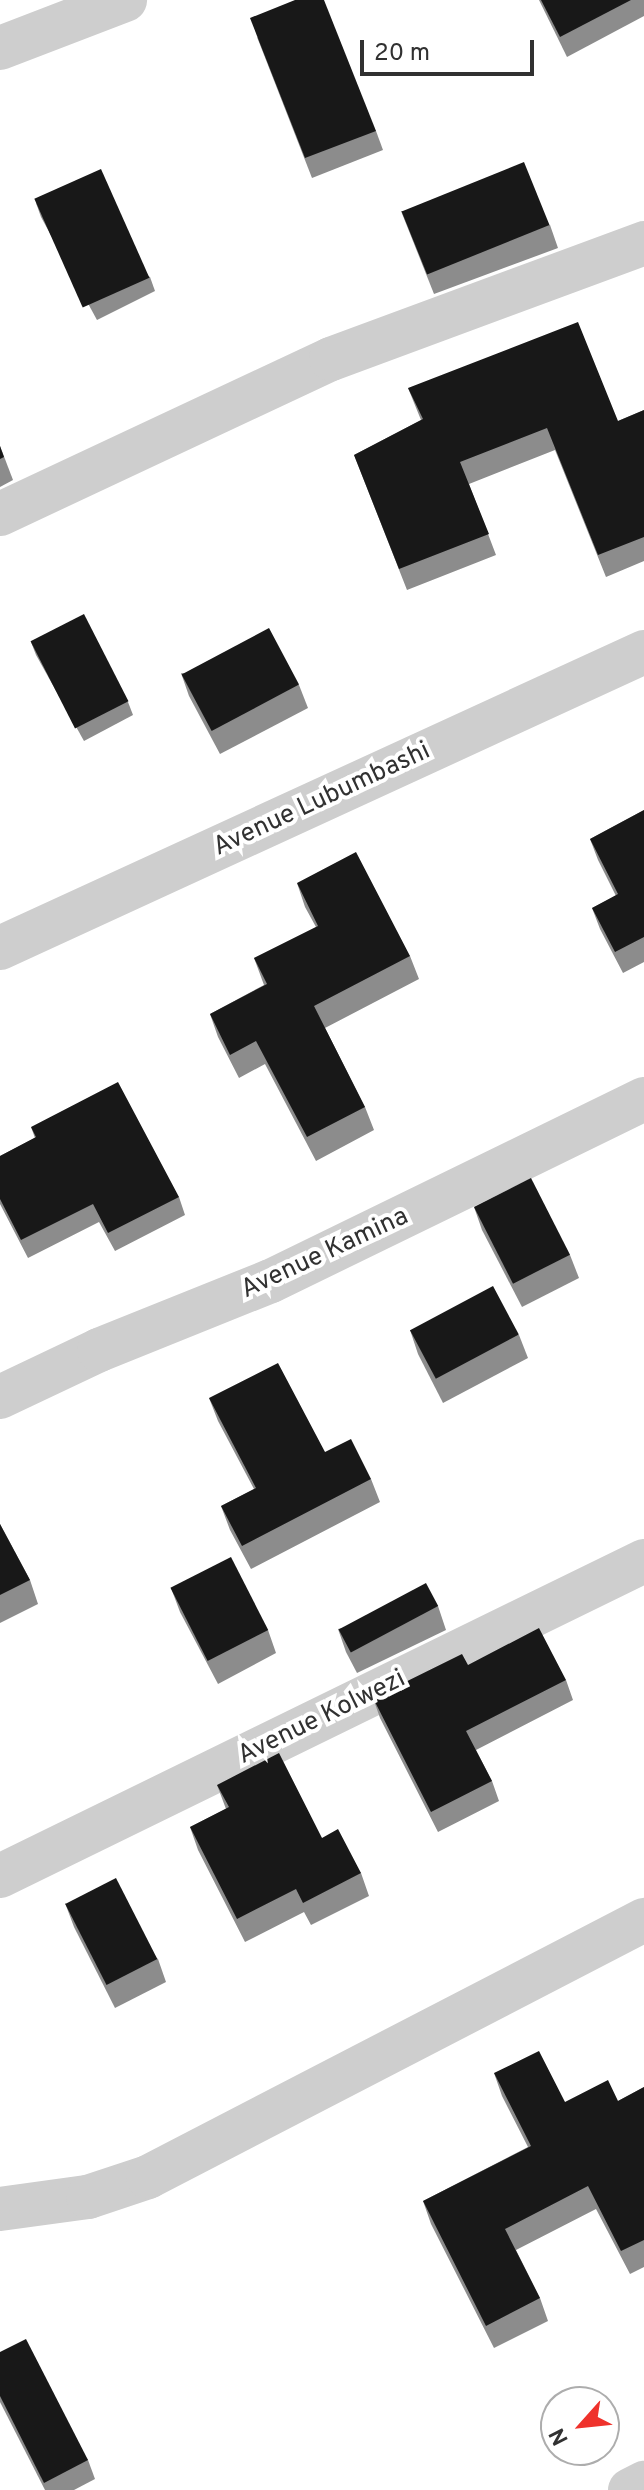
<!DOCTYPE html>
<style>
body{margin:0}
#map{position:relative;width:644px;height:2490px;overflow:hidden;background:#fff;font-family:Overpass,sans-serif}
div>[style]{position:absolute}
.street>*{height:44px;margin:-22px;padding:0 22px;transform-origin:22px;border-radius:22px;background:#cecece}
.wall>*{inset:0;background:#8c8c8c}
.building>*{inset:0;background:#181818;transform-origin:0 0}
span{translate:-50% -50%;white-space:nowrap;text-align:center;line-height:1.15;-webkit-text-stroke:8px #fff;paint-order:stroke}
.street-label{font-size:26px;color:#313131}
.north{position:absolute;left:540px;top:2386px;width:80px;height:80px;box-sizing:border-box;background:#fff;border:2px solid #adadad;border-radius:50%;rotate:243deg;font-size:22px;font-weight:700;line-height:32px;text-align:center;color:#313131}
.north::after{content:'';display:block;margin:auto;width:28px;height:36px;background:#ef322c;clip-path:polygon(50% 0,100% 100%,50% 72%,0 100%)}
.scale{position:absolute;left:360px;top:40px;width:174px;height:36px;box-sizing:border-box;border:4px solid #313131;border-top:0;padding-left:10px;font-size:24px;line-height:28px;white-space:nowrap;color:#313131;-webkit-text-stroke:6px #fff;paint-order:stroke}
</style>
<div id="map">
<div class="street">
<i style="left:0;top:48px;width:134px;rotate:-21deg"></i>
<i style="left:0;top:514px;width:365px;rotate:-25.1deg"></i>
<i style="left:331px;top:359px;width:334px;rotate:-20.3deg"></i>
<i style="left:0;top:948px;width:709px;rotate:-24.68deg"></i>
<i style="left:0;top:1397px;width:110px;rotate:-25.4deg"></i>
<i style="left:99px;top:1350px;width:185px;rotate:-21.9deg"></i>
<i style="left:271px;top:1281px;width:415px;rotate:-26deg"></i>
<i style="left:0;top:1876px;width:717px;rotate:-26.06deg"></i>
<i style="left:0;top:2209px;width:89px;rotate:-7.8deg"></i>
<i style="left:88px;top:2197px;width:63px;rotate:-18.4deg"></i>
<i style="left:148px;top:2177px;width:559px;rotate:-27.39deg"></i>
<i style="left:630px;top:2490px;width:16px;rotate:-27deg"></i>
</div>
<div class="wall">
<i style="clip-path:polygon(539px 0,644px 0,644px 16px,567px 57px)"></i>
<i style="clip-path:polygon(257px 37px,376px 131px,383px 150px,312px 178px)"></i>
<i style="clip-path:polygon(36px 203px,150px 277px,155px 291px,97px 320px,41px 217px)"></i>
<i style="clip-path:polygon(401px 211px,550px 225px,558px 248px,434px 294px)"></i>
<i style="clip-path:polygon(408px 388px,618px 421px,644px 410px,644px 561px,606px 577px,555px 450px,469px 484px,496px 555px,407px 590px,354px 455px,421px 420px)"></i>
<i style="clip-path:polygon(0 446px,13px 480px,0 487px)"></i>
<i style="clip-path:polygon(31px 642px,128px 702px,133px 715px,84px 741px,36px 655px)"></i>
<i style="clip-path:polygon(181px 673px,299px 685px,308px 708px,220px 754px,189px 696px)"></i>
<i style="clip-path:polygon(644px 810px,644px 962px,623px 973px,600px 929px,592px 908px,616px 896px,598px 860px,590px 839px)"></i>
<i style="clip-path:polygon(297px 883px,410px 956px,419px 979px,325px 1028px,365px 1107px,374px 1130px,316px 1161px,265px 1064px,239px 1078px,218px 1037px,210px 1014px,264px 985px,254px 958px,316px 927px,305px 907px)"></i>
<i style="clip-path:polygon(31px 1127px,179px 1197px,185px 1215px,115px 1251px,99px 1222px,28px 1258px,0 1204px,0 1156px,35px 1138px)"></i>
<i style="clip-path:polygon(474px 1207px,570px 1255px,579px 1278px,522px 1307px,482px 1230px)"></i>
<i style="clip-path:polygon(410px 1330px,519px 1335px,528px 1358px,443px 1403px,418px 1354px)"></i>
<i style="clip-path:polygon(209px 1398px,325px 1452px,371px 1479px,380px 1502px,251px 1569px,230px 1530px,221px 1506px,254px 1489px,218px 1421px)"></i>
<i style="clip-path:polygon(0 1524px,30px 1580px,38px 1604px,0 1623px)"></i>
<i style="clip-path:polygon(171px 1588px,268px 1630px,276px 1653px,218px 1684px,180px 1612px)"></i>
<i style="clip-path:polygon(438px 1606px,446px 1630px,357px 1673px,346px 1652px,338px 1629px)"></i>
<i style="clip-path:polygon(468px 1665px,566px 1680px,573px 1700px,476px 1750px,492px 1781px,499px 1801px,438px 1832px,380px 1718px,373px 1698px)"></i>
<i style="clip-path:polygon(217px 1785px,322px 1838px,361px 1873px,369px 1896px,311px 1925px,304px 1912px,245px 1942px,198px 1850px,190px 1827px,226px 1809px)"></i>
<i style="clip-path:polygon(65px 1903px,158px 1959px,166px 1982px,115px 2008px,74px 1927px)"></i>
<i style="clip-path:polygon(494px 2073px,565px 2102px,618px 2101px,644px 2087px,644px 2267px,630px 2274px,596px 2209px,516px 2250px,540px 2298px,548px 2321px,494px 2348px,431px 2224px,423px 2201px,528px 2147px,502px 2096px)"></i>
<i style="clip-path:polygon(0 2352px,88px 2460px,95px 2479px,74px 2490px,45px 2490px,0 2402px)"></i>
</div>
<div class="building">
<i style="clip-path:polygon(295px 0,324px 0,376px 131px,305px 158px,250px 18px)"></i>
<i style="clip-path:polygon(541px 0,631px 0,560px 37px)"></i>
<i style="left:524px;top:162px;width:68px;height:132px;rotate:68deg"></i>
<i style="left:101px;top:169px;width:119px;height:73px;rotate:66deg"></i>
<i style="clip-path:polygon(578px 322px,618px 421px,644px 410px,644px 537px,598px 555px,547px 428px,460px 462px,489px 534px,399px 569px,354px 455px,423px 419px,408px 388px)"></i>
<i style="clip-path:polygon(0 446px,4px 457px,0 459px)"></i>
<i style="left:84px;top:614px;width:98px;height:60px;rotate:63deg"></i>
<i style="left:269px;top:628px;width:64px;height:99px;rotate:62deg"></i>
<i style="clip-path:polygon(644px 810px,644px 937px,615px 952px,592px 908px,618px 894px,590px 839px)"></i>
<i style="clip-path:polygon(356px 852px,410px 956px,314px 1006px,365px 1107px,307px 1137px,256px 1041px,230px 1055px,210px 1014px,267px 984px,254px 958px,318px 926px,297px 883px)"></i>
<i style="clip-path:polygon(118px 1082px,179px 1197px,108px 1233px,93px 1204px,21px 1240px,0 1199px,0 1156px,36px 1137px,31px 1127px)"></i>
<i style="left:531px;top:1178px;width:86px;height:64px;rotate:63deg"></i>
<i style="left:493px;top:1286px;width:55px;height:94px;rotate:62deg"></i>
<i style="clip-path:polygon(278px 1363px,325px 1452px,351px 1439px,371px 1479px,242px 1546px,221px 1506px,256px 1488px,209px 1398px)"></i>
<i style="clip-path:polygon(0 1524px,30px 1580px,0 1595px)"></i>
<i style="left:231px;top:1557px;width:82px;height:68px;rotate:63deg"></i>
<i style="left:426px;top:1583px;width:26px;height:99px;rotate:62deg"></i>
<i style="clip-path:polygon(539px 1628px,566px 1680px,466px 1731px,492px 1781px,431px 1812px,373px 1698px,462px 1654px,468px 1665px)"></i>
<i style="clip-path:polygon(279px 1753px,322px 1838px,338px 1829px,361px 1873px,303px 1903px,296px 1889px,237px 1919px,190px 1827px,229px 1807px,217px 1785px)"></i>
<i style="left:116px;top:1878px;width:91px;height:57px;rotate:63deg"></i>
<i style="clip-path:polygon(539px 2051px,565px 2102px,608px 2080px,618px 2101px,644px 2087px,644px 2240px,621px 2251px,588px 2186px,505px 2229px,540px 2298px,486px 2326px,423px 2201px,531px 2146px,494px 2073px)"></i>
<i style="clip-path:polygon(26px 2339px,88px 2460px,44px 2483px,0 2396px,0 2352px)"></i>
</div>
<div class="street-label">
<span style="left:322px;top:800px;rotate:-25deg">Avenue Lubumbashi</span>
<span style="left:325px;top:1254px;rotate:-25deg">Avenue Kamina</span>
<span style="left:322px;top:1718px;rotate:-26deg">Avenue Kolwezi</span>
</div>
<div class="north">N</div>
<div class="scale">20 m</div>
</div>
